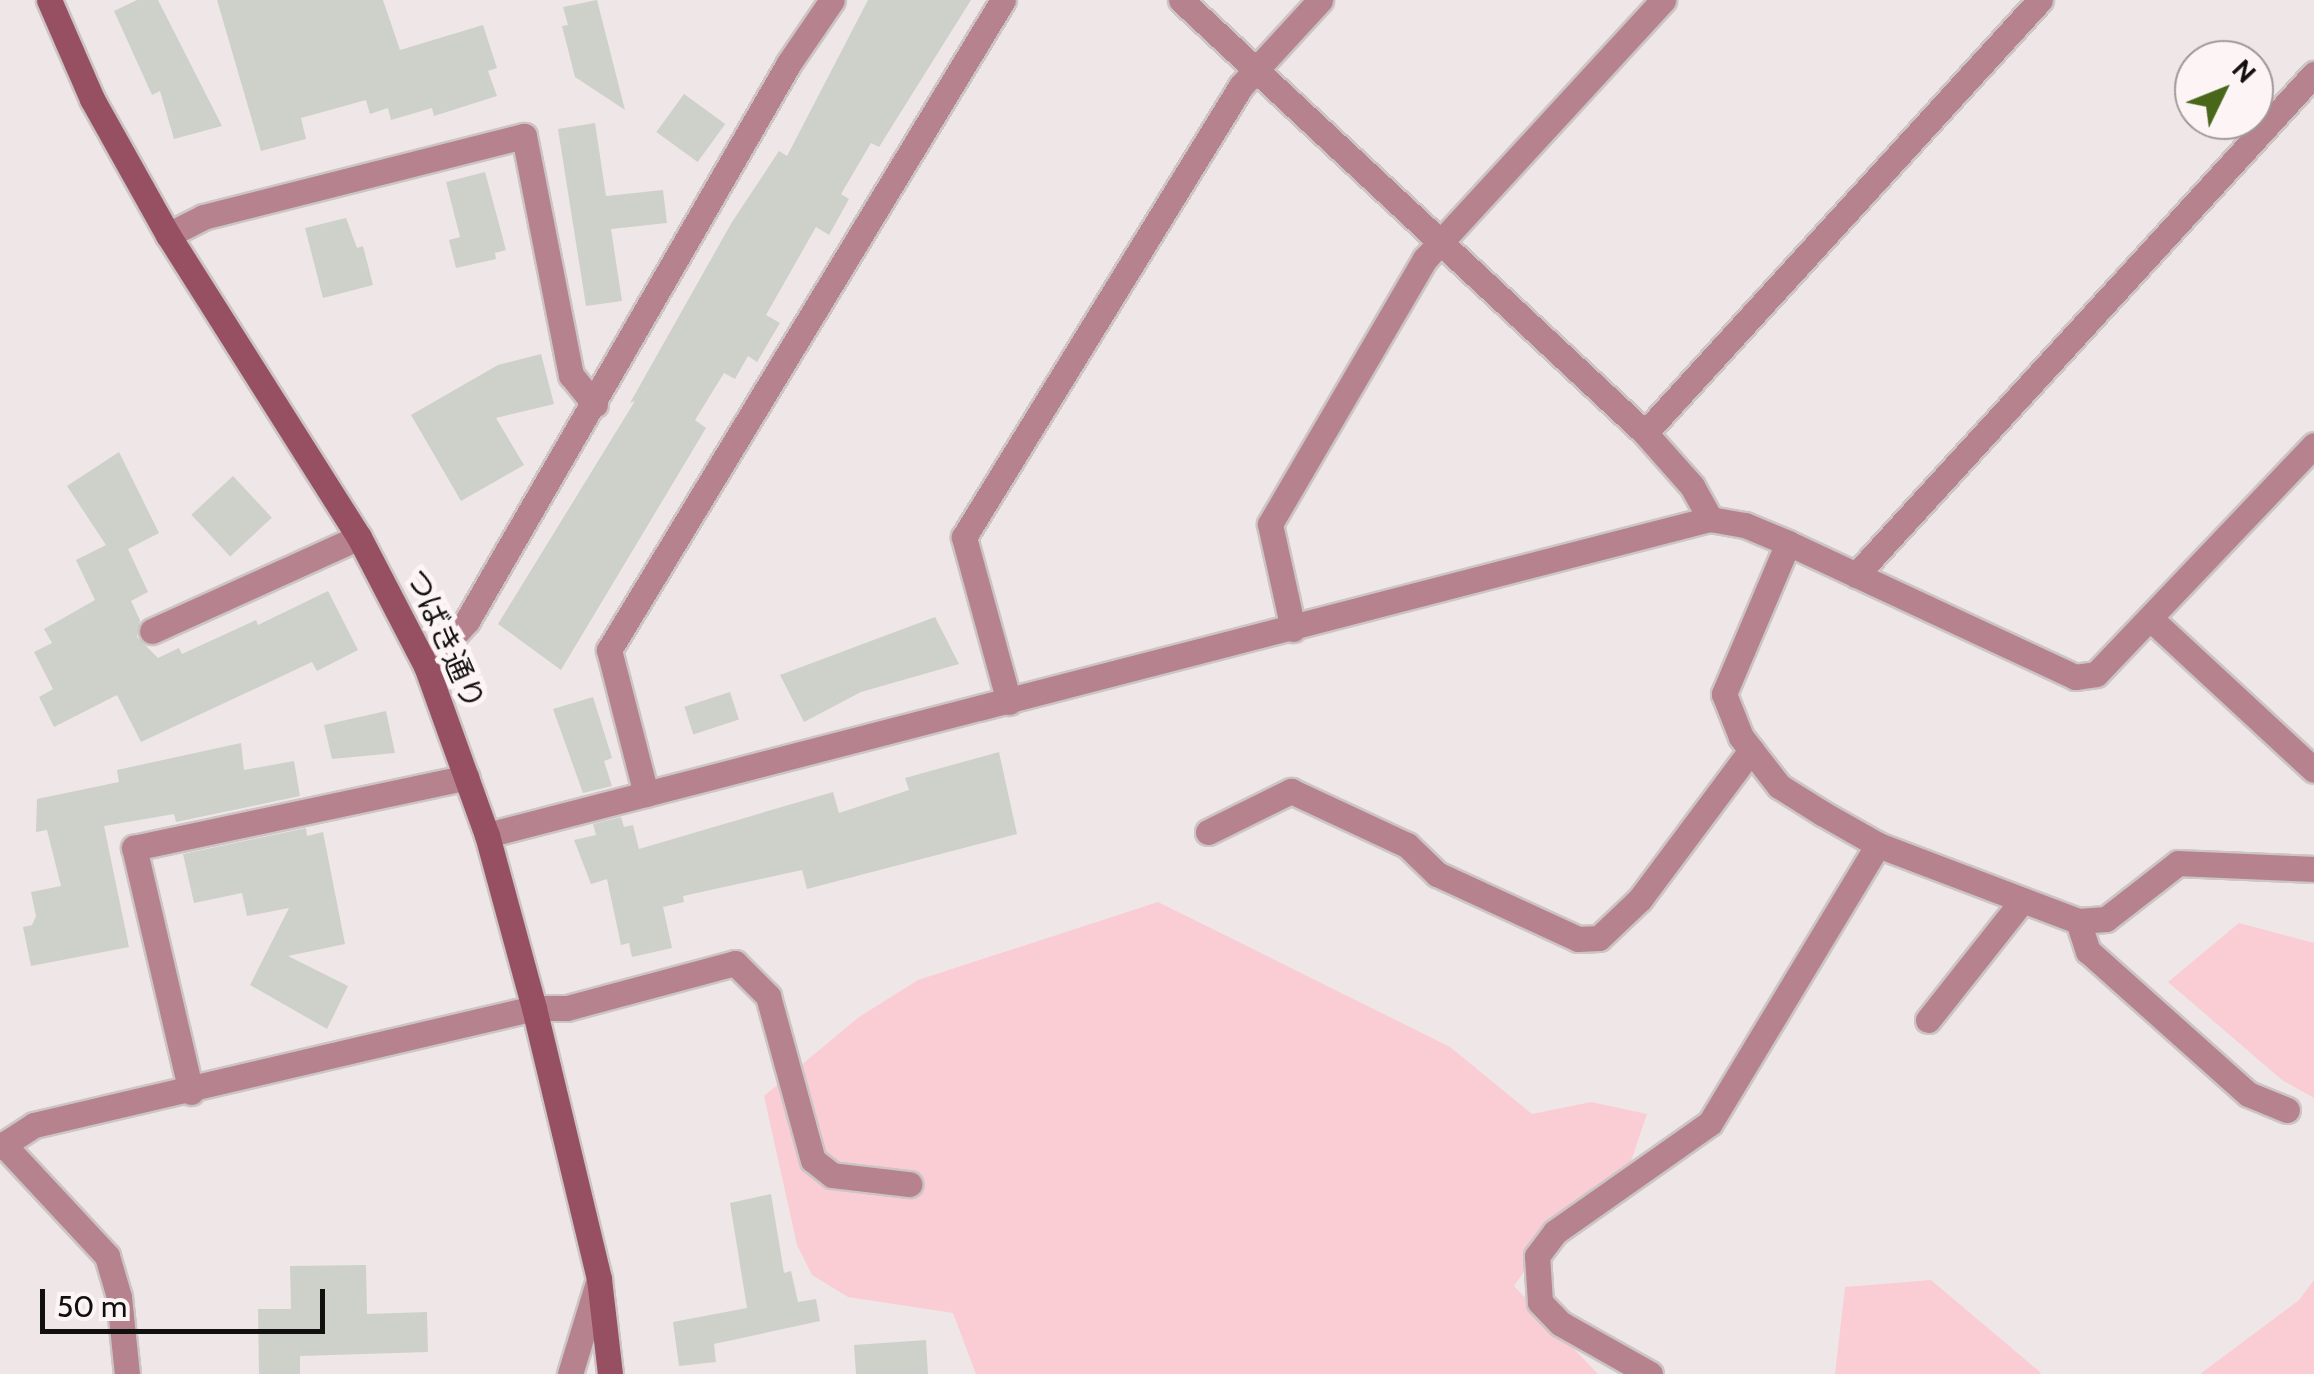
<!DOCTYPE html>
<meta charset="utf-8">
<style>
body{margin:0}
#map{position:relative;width:2314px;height:1374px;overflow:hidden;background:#efe6e8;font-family:Cabin,"Noto Sans JP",sans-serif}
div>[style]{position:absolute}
.green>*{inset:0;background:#facdd5}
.building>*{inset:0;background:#cdd1ca;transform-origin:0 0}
.roads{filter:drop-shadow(2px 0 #ccc4c5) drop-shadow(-2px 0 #ccc4c5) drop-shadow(0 2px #ccc4c5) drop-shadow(0 -2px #ccc4c5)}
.minor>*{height:25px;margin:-12.5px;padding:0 12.5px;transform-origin:12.5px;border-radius:12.5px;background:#b5828d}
.tertiary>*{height:25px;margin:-12.5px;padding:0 12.5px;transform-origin:12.5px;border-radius:12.5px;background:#b5828d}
.secondary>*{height:25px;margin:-12.5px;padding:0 12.5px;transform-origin:12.5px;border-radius:12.5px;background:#975061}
span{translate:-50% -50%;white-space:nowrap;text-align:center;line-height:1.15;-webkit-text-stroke:10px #fdf4f5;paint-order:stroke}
.street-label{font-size:30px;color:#120f0f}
.north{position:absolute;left:2174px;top:40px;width:100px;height:100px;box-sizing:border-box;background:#fdf4f5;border:2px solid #9f9899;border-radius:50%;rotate:47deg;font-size:28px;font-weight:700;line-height:40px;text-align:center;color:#120f0f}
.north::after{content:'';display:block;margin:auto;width:35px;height:45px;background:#48671b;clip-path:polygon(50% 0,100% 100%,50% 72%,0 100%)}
.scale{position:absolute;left:40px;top:1289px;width:285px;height:45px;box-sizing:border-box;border:5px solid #120f0f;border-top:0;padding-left:12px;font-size:30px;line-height:35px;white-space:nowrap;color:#120f0f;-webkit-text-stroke:8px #fdf4f5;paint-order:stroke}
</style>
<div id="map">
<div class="green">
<i style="clip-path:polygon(1158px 902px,1450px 1047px,1532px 1114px,1591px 1102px,1647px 1114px,1625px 1179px,1554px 1229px,1514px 1286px,1598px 1374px,976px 1374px,953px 1313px,848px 1297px,812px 1275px,797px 1245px,764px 1096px,859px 1017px,918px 980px)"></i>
<i style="clip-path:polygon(2239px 923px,2314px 943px,2314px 1098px,2282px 1080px,2168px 982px)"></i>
<i style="clip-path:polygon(1931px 1280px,2040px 1372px,2041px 1374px,1835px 1374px,1845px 1287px)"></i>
<i style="clip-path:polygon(2314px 1280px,2314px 1374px,2200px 1374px,2299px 1300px)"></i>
</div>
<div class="building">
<i style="clip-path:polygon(137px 0,158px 0,222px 126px,174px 139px,160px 91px,152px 95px,114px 11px)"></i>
<i style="clip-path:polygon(217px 0,383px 0,400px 50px,483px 25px,497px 68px,488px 71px,497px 96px,434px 116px,432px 108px,391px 120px,388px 108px,370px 114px,366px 100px,301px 118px,306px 139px,261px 151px)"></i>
<i style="clip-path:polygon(597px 0,625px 110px,575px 77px,562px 26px,568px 25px,563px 7px)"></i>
<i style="clip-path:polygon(868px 0,971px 0,879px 147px,871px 143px,841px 194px,849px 199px,829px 235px,816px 227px,766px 315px,780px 323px,757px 362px,748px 356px,735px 379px,724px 373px,695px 420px,706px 428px,561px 670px,498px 624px,635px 401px,630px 403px,732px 222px,779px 151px,787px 156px)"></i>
<i style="left:684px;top:94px;width:51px;height:47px;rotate:36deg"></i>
<i style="clip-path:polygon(595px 123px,606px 196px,663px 190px,667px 223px,611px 229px,622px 301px,586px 306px,558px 129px)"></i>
<i style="clip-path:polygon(485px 172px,506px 250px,495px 253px,496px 259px,456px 268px,449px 240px,460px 237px,446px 182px)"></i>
<i style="clip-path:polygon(346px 218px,357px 248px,363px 246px,373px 285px,323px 298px,305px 228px)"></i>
<i style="clip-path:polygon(541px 354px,554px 404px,496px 418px,524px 465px,461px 501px,411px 415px,498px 365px)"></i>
<i style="clip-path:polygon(119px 452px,159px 533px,128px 549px,148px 592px,131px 601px,140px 620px,137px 637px,158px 658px,179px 648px,182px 654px,256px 620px,258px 625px,328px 591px,358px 650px,317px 671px,312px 662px,141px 742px,117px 695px,54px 727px,39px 697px,53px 689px,34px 652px,52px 643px,44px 629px,95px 600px,76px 560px,106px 545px,67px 486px)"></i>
<i style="left:233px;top:476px;width:57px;height:57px;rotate:47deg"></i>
<i style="clip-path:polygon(935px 617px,959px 664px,861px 692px,804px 722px,780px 675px)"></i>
<i style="left:730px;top:692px;width:29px;height:48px;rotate:72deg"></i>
<i style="clip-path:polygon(593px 697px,612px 758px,604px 761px,612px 786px,583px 793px,553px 709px)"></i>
<i style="clip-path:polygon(386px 711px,395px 753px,332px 759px,324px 725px)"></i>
<i style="clip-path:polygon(241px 743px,244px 770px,294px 761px,300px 796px,176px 822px,174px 814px,104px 826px,129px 947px,31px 966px,23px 927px,32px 925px,36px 916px,31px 892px,61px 886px,47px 830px,36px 832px,37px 799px,119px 782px,117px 770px)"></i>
<i style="clip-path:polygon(999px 752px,1017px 834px,807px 889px,802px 870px,683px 896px,684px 902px,663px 907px,672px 948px,632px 957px,629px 943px,621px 945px,607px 879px,591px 884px,574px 840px,596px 835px,593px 824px,621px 817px,624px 827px,633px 825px,639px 849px,833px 792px,839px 813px,909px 790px,905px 778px)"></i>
<i style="clip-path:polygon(306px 828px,307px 836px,323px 832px,345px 944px,288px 956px,348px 986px,327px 1029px,250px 985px,289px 908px,247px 916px,242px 893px,194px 903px,183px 854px)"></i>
<i style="clip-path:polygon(771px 1194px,784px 1273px,791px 1271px,798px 1302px,816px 1299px,820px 1321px,714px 1344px,716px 1362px,679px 1366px,673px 1322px,747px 1308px,730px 1203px)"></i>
<i style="clip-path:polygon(366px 1265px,367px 1314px,427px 1312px,428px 1352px,300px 1356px,300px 1374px,259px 1374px,258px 1309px,291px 1309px,290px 1266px)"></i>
<i style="clip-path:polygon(926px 1340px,928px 1374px,856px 1374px,854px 1345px)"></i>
</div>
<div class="roads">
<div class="minor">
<i style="left:1181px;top:0;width:635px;rotate:43.02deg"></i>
<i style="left:1645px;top:433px;width:71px;rotate:48.4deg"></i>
<i style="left:1692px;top:486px;width:38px;rotate:61deg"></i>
<i style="left:168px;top:235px;width:39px;rotate:-27deg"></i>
<i style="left:203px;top:217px;width:331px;rotate:-14.2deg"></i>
<i style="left:524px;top:136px;width:244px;rotate:78.9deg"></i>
<i style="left:571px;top:375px;width:38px;rotate:51deg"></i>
<i style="left:1645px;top:433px;width:586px;rotate:-47.63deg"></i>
<i style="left:1788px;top:543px;width:164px;rotate:113deg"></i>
<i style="left:1724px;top:694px;width:46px;rotate:68.4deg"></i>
<i style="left:1741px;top:737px;width:62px;rotate:52.2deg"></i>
<i style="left:1779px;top:786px;width:51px;rotate:32.1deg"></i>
<i style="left:1822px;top:813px;width:64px;rotate:29.7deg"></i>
<i style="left:1878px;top:845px;width:214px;rotate:20.8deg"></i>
<i style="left:2078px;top:921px;width:28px;rotate:-4deg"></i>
<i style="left:2106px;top:919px;width:91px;rotate:-37.9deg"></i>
<i style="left:2178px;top:863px;width:136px;rotate:2.5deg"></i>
<i style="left:1856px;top:575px;width:679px;rotate:-47.57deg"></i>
<i style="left:2153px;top:621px;width:219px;rotate:42.8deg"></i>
<i style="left:1293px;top:629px;width:107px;rotate:-102.4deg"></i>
<i style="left:1270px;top:524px;width:307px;rotate:-59.7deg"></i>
<i style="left:1425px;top:259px;width:352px;rotate:-47.4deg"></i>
<i style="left:152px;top:631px;width:227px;rotate:-24.4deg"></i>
<i style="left:426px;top:666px;width:61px;rotate:-47.7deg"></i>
<i style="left:467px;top:621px;width:644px;rotate:-60.01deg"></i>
<i style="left:789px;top:63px;width:76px;rotate:-55.7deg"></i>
<i style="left:1009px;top:702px;width:171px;rotate:-105.3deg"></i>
<i style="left:964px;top:537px;width:529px;rotate:-58.44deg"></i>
<i style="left:1241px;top:86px;width:117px;rotate:-47.4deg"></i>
<i style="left:646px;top:794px;width:149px;rotate:-104.4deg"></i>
<i style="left:609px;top:650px;width:760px;rotate:-58.78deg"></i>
<i style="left:1208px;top:832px;width:93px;rotate:-26.3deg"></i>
<i style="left:1291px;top:791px;width:128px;rotate:25deg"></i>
<i style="left:1407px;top:845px;width:42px;rotate:44deg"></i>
<i style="left:1437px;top:874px;width:155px;rotate:24.7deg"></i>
<i style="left:1578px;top:939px;width:21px;rotate:-3deg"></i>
<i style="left:1599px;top:938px;width:57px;rotate:-43.6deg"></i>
<i style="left:1640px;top:899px;width:186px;rotate:-53.3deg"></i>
<i style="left:2078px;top:921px;width:32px;rotate:72deg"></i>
<i style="left:2088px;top:951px;width:215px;rotate:41.8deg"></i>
<i style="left:2248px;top:1094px;width:42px;rotate:22.3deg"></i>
<i style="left:1928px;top:1020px;width:152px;rotate:-51.7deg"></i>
<i style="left:191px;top:1092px;width:251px;rotate:-103.1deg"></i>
<i style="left:134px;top:848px;width:340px;rotate:-12deg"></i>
<i style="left:3px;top:1144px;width:153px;rotate:47.1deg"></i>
<i style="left:107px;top:1256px;width:43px;rotate:73.7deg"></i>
<i style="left:119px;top:1297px;width:77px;rotate:84.1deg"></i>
<i style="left:0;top:1147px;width:40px;rotate:-32.9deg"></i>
<i style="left:34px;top:1125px;width:514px;rotate:-13.17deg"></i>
<i style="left:534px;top:1008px;width:33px"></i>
<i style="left:567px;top:1008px;width:174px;rotate:-15deg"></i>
<i style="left:735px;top:963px;width:47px;rotate:45deg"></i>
<i style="left:768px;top:996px;width:170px;rotate:74.7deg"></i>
<i style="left:813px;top:1160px;width:24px;rotate:38deg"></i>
<i style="left:832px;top:1175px;width:78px;rotate:6.7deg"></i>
<i style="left:570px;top:1374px;width:99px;rotate:-73deg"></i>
<i style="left:1650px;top:1374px;width:103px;rotate:-150.5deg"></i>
<i style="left:1560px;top:1323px;width:29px;rotate:-134deg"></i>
<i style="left:1540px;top:1302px;width:46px;rotate:-93.7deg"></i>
<i style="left:1537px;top:1256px;width:30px;rotate:-53deg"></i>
<i style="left:1555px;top:1232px;width:189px;rotate:-35.1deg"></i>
<i style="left:1710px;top:1123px;width:325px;rotate:-58.9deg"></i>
</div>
<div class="tertiary">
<i style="left:487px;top:835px;width:1263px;rotate:-14.49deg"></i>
<i style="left:1710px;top:519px;width:36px;rotate:10deg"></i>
<i style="left:1745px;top:525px;width:47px;rotate:22.7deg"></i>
<i style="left:1788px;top:543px;width:317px;rotate:25deg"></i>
<i style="left:2075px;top:677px;width:21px;rotate:-8deg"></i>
<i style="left:2096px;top:674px;width:316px;rotate:-46.4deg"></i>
</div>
<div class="secondary">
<i style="left:49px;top:0;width:108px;rotate:66.5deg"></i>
<i style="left:92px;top:99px;width:156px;rotate:60.8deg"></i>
<i style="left:168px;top:235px;width:357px;rotate:57.7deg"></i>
<i style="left:359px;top:537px;width:145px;rotate:62.6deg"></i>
<i style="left:426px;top:666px;width:180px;rotate:70.2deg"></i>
<i style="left:487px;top:835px;width:179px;rotate:74.8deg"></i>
<i style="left:534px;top:1008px;width:279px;rotate:76.5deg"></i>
<i style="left:599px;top:1279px;width:96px;rotate:83.4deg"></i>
</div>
</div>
<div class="street-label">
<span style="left:445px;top:639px;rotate:66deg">つばき通り</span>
</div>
<div class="north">N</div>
<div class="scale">50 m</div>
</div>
